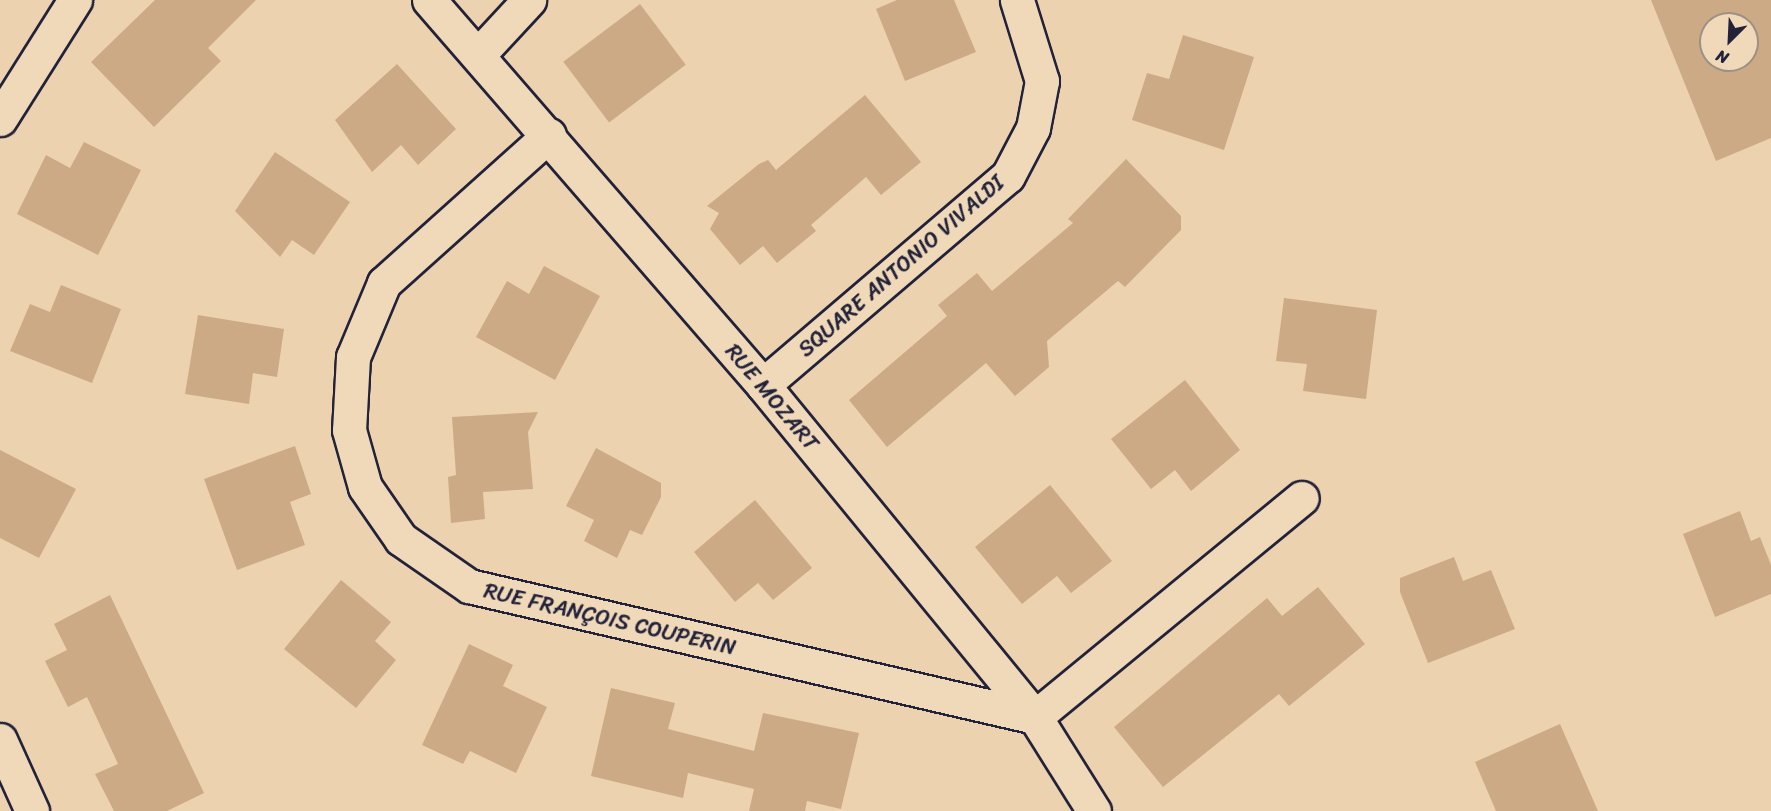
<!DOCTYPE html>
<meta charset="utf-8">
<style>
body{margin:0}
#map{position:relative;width:1771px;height:811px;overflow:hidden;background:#ecd2af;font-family:Sriracha,sans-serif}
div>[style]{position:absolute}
.building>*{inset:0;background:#cdaa86;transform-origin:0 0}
.roads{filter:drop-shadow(2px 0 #22223b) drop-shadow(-2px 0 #22223b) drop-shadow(0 2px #22223b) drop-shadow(0 -2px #22223b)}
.street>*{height:33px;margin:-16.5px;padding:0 16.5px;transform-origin:16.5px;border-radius:16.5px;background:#f0d9b8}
span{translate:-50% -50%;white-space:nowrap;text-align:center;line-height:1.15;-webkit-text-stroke:4.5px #f0d9b8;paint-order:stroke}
.street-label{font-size:22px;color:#22223b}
.north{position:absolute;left:1699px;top:12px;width:60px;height:60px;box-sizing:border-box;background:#f0d9b8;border:2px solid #9e9086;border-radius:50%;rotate:204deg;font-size:16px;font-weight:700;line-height:24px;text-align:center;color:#22223b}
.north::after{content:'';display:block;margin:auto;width:21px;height:27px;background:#22223b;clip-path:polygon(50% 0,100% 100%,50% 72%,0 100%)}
</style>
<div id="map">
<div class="building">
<i style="clip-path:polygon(155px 0,256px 0,208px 48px,221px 61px,154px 127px,91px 62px)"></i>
<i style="clip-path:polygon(897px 0,954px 0,976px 52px,905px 81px,876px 9px)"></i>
<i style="clip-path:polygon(evenodd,1651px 0,1771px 0,1771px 138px,1716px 161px,1651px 0,1711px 24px,1747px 24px,1747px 60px,1711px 60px,1711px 24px)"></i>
<i style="left:640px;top:4px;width:76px;height:96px;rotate:53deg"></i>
<i style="clip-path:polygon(1183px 35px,1254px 57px,1224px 150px,1132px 120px,1147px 73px,1169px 79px)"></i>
<i style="clip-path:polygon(397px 64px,456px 129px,418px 165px,401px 145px,372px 172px,335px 120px)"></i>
<i style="clip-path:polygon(865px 95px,921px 162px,881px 195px,866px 177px,811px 225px,816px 231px,777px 263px,763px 246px,740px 265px,710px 229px,719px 213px,707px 206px,759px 164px,768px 160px,776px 170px)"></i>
<i style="clip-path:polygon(84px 142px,141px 170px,98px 255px,17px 214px,46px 155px,70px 168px)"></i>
<i style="clip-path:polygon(275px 152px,350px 202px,314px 255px,292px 240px,280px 257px,235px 211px)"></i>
<i style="clip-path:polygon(1126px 159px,1181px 216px,1181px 230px,1125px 287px,1118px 281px,1047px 341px,1049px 367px,1015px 396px,986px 363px,887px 447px,849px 400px,947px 316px,938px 305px,977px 273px,992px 291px,1073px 223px,1068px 219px)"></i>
<i style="clip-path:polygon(544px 266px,600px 296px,555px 380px,476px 337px,507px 281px,529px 294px)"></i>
<i style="clip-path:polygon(61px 285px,121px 309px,92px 383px,10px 351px,30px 304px,50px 312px)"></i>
<i style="clip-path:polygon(1284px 298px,1377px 310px,1366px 399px,1303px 391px,1307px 364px,1276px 361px)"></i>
<i style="clip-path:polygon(198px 315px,284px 329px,277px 377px,253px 373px,249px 404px,185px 394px)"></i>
<i style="clip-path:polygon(1185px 380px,1240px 450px,1191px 491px,1175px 470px,1151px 489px,1111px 439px)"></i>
<i style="clip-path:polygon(538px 412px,528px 432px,533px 489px,483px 492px,485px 519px,451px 523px,448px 477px,456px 475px,452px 417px)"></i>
<i style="clip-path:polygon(295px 446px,311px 494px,290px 502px,305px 545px,237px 570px,204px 479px)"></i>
<i style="clip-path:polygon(596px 448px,661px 483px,661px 497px,642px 535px,630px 530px,617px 558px,584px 541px,594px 520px,566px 506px)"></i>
<i style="clip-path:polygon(0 450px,76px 489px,39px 558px,0 538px)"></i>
<i style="clip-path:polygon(1050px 485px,1112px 561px,1071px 593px,1057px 576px,1022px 604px,975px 547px)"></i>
<i style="clip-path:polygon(755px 500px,812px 568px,773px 600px,758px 583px,735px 602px,694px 552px)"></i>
<i style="clip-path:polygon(1740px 511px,1751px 541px,1760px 537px,1771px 565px,1771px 594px,1715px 617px,1683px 534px)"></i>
<i style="clip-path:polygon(1454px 557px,1463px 581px,1491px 570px,1515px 629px,1428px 663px,1400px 592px,1400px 578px)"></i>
<i style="clip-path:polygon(341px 580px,391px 622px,375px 641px,396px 660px,356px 708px,284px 649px)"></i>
<i style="clip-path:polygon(1318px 587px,1365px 644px,1289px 706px,1279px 694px,1163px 787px,1114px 727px,1267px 598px,1282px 616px)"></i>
<i style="clip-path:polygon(110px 595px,204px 793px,167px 811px,114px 811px,95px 774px,118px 764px,87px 697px,68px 707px,45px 661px,67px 650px,54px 624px)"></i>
<i style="clip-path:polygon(469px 644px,513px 665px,503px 686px,547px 707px,516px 773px,470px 751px,463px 764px,422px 745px)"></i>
<i style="clip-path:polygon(611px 688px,675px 703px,668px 729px,754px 751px,763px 713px,859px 733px,841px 809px,807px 801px,805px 811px,749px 811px,754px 789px,688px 773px,683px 798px,591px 776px)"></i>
<i style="clip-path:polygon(1560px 724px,1598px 811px,1496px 811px,1475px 762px)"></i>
</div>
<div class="roads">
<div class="street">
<i style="left:429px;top:0;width:510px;rotate:49.06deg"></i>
<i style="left:763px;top:385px;width:429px;rotate:50.7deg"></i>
<i style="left:1035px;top:717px;width:111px;rotate:57.9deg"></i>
<i style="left:479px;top:54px;width:74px;rotate:-47.2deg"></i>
<i style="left:0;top:119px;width:141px;rotate:-57.8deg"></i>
<i style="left:549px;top:135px;width:222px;rotate:138.1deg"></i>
<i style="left:384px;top:283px;width:80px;rotate:112.7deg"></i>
<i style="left:353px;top:357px;width:73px;rotate:93.1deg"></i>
<i style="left:349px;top:430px;width:59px;rotate:74.3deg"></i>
<i style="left:365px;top:487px;width:63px;rotate:55.3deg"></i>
<i style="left:401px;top:539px;width:83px;rotate:34.7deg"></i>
<i style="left:469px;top:586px;width:581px;rotate:13.03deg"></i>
<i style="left:1035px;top:717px;width:345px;rotate:-39.4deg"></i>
<i style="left:763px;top:385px;width:322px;rotate:-40.5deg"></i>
<i style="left:1008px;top:176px;width:54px;rotate:-62.5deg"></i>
<i style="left:1033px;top:128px;width:48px;rotate:-79.2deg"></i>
<i style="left:1042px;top:81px;width:85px;rotate:-107.2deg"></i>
<i style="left:0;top:740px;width:78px;rotate:65.7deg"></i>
</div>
</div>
<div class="street-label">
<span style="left:901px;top:266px;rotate:-41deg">SQUARE ANTONIO VIVALDI</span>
<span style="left:772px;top:397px;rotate:50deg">RUE MOZART</span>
<span style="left:610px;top:619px;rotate:13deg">RUE FRANÇOIS COUPERIN</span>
</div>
<div class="north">N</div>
</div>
